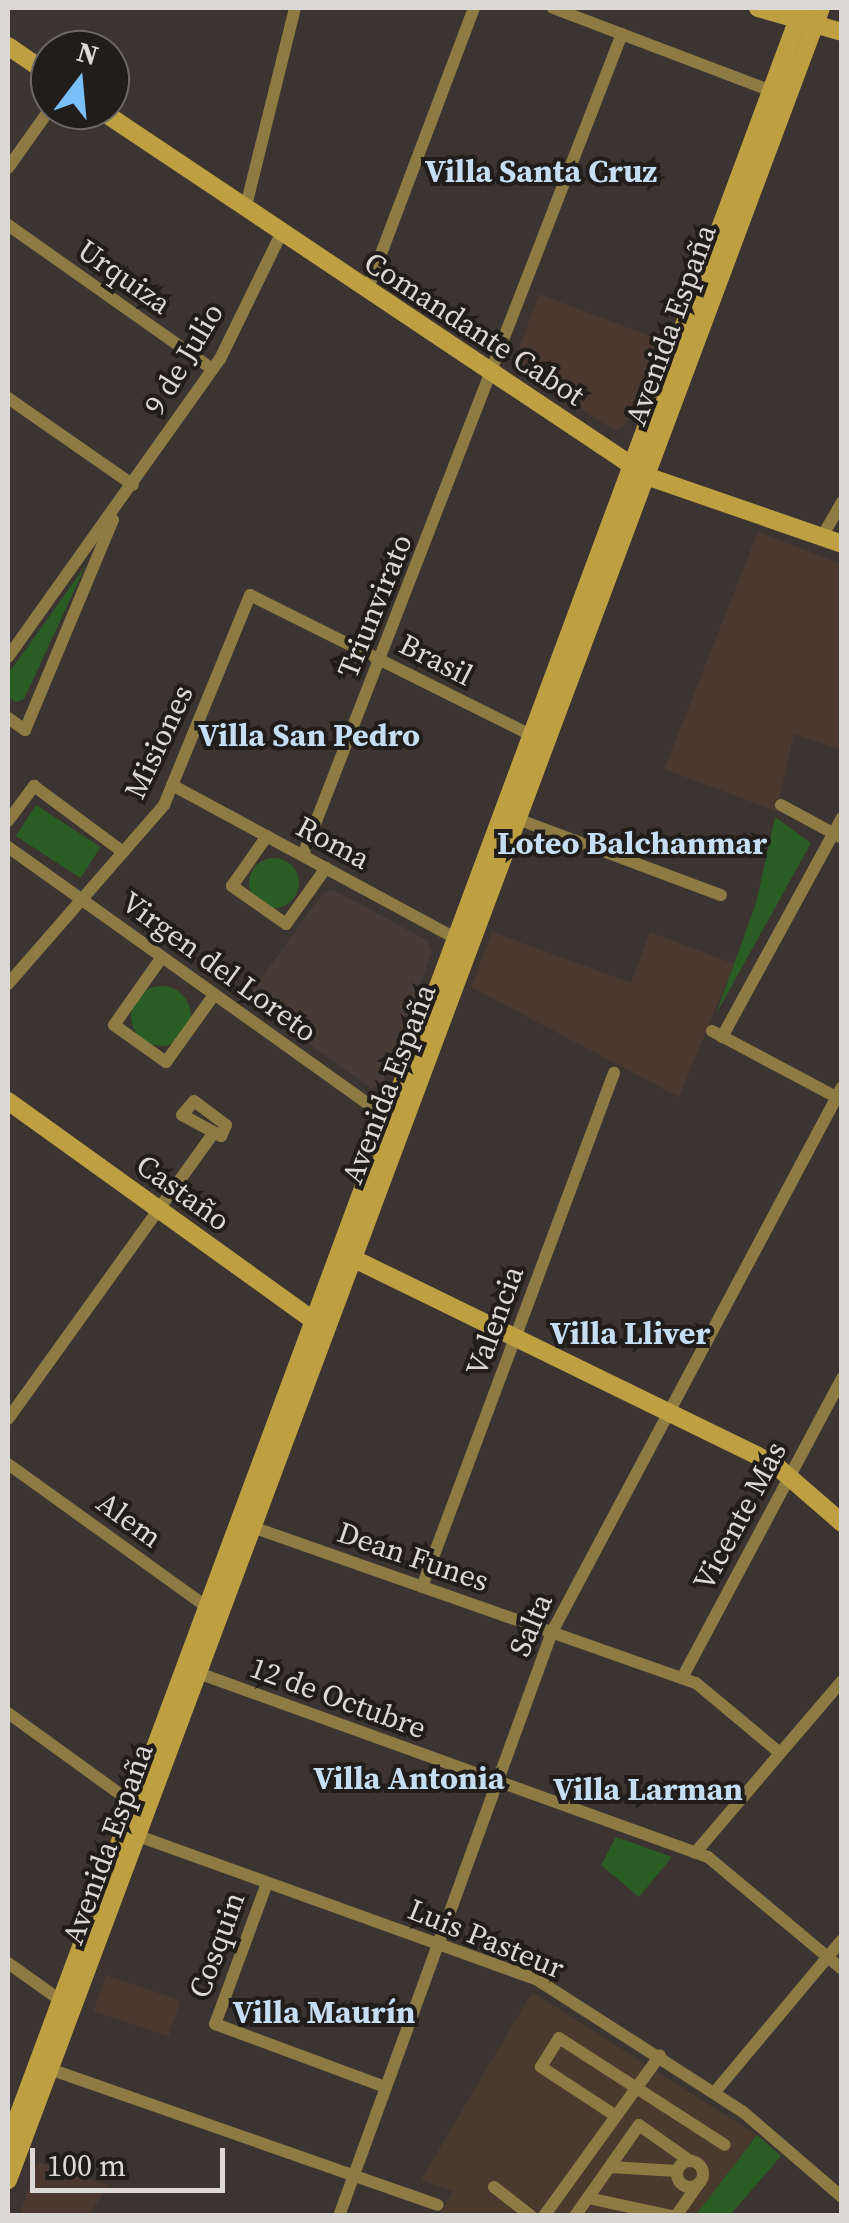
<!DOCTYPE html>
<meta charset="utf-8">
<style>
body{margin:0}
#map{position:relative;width:849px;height:2223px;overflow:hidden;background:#3b3431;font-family:"Source Serif 4",serif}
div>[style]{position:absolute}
.commercial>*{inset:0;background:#4b392f;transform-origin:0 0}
.built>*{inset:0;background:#483b35}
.education>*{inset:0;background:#4a3a2e}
.green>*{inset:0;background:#2a5d23;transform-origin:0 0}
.round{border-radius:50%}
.street>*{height:12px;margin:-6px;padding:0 6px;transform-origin:6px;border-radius:6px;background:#8d7b43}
.street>.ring{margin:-6px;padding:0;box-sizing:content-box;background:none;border:12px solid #8d7b43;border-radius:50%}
.secondary>*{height:18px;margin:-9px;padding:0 9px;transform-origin:9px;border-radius:9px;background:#bea042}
span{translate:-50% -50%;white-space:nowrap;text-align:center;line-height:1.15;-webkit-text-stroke:8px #201d1b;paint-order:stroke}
.street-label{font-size:30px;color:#dcd8d6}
.neighbourhood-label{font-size:32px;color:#c5def4;font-weight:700}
.frame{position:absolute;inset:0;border:10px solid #dcd8d6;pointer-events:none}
.north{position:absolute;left:30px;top:30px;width:100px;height:100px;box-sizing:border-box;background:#201d1b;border:2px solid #6b6866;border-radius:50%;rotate:16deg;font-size:28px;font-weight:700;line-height:40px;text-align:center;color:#dcd8d6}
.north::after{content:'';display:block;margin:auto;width:35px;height:45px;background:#79bff8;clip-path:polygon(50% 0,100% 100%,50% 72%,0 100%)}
.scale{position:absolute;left:30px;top:2148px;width:195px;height:45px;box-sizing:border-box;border:5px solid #dcd8d6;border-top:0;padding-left:12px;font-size:30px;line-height:35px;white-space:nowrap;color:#dcd8d6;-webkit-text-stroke:8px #201d1b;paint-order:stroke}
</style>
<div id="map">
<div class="commercial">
<i style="clip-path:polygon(539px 294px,658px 339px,625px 425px,615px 431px,519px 369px,515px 358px)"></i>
<i style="clip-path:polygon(758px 532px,841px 564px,841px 750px,794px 734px,776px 811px,664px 769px)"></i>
<i style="clip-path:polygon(492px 932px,631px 983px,650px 932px,734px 964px,679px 1097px,471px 987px)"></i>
<i style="left:106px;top:1975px;width:79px;height:38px;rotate:19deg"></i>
<i style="clip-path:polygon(37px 2162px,109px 2186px,88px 2215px,20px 2215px)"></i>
</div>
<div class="built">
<i style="clip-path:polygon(334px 890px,428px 941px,432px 952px,382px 1085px,371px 1088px,246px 999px,323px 893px)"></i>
</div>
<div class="education">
<i style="clip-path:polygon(532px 1992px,757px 2135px,696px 2215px,439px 2215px,453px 2191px,421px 2180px)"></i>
</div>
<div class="green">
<i style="clip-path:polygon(86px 565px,24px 699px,16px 702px,8px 697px,8px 674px)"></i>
<i style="left:36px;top:805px;width:77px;height:37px;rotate:33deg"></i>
<i style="clip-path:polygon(775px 817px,811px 843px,716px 1014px,756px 903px)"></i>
<i class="round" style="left:249px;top:858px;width:50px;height:50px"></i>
<i class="round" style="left:131px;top:986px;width:60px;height:60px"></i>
<i style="clip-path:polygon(616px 1837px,672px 1857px,639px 1897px,601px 1865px)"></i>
<i style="clip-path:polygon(757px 2135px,781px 2156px,730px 2215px,696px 2215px)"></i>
</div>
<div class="street">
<i style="left:553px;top:8px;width:242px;rotate:20.8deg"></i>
<i style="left:8px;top:168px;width:72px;rotate:-54.6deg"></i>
<i style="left:245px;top:210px;width:208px;rotate:-76.1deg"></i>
<i style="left:8px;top:225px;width:250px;rotate:35.2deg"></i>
<i style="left:367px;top:291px;width:303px;rotate:-69.3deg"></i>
<i style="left:8px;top:398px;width:152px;rotate:34.8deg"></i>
<i style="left:823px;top:535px;width:38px;rotate:-60deg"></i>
<i style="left:8px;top:657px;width:366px;rotate:-54.6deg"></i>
<i style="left:220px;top:359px;width:139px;rotate:-64deg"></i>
<i style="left:8px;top:718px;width:21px;rotate:35deg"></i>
<i style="left:25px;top:730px;width:228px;rotate:-67.3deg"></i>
<i style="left:172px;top:785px;width:328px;rotate:28.4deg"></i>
<i style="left:781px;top:805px;width:69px;rotate:28.4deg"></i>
<i style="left:512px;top:817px;width:223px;rotate:20.5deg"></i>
<i style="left:8px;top:821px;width:44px;rotate:-53.4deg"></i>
<i style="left:34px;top:786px;width:111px;rotate:36.6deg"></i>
<i style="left:267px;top:836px;width:61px;rotate:125deg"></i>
<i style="left:232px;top:886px;width:66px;rotate:35.1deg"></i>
<i style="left:286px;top:924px;width:69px;rotate:-54.5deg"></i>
<i style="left:8px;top:847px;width:477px;rotate:35.5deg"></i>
<i style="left:303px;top:855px;width:881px;rotate:-68.77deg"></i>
<i style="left:162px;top:957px;width:83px;rotate:125.2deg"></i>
<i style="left:114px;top:1025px;width:64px;rotate:35.4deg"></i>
<i style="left:166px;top:1062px;width:82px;rotate:-54.4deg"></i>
<i style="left:8px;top:984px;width:237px;rotate:-48.9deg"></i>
<i style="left:164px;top:805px;width:227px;rotate:-67.7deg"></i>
<i style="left:250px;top:595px;width:318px;rotate:26.5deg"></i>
<i style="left:712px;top:1031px;width:147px;rotate:28deg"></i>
<i style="left:722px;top:1037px;width:250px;rotate:-61.3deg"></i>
<i style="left:194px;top:1101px;width:40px;rotate:37deg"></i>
<i style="left:226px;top:1125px;width:12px;rotate:114deg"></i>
<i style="left:221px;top:1136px;width:44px;rotate:-151.7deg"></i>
<i style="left:182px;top:1115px;width:18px;rotate:-49deg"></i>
<i style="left:8px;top:1419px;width:347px;rotate:-54.3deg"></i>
<i style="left:8px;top:1464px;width:249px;rotate:35.7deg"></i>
<i style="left:244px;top:1524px;width:479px;rotate:19.4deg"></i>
<i style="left:696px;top:1683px;width:109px;rotate:39.8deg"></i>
<i style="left:422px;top:1587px;width:549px;rotate:-69.52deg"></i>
<i style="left:190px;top:1670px;width:551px;rotate:19.85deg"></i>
<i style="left:708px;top:1857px;width:175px;rotate:39.9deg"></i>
<i style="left:682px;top:1678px;width:340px;rotate:-61.9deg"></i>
<i style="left:8px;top:1713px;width:162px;rotate:35.9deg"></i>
<i style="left:130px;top:1833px;width:431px;rotate:19.8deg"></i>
<i style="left:536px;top:1979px;width:245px;rotate:32.7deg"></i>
<i style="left:742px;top:2111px;width:132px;rotate:40.7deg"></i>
<i style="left:695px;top:1853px;width:226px;rotate:-49.5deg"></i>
<i style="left:267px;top:1883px;width:150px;rotate:110.2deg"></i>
<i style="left:215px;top:2024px;width:181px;rotate:20.3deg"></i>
<i style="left:8px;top:1963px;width:71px;rotate:35.3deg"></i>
<i style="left:44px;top:2067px;width:417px;rotate:19.3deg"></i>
<i style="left:714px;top:2093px;width:199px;rotate:-50.1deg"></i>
<i style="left:616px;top:2116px;width:90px;rotate:-146.8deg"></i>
<i style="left:541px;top:2067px;width:34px;rotate:-58deg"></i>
<i style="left:559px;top:2038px;width:197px;rotate:32.8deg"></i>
<i class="ring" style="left:677px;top:2161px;width:14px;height:14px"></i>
<i style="left:610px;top:2167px;width:67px;rotate:3.4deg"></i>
<i style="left:494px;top:2187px;width:47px;rotate:38.1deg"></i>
<i style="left:588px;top:2198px;width:86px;rotate:12.1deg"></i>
<i style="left:339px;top:2216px;width:622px;rotate:-69.96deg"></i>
<i style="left:552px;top:1632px;width:617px;rotate:-61.98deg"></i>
<i style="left:544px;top:2216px;width:198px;rotate:-54.2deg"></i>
<i style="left:575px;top:2216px;width:111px;rotate:-54.9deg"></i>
<i style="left:639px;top:2125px;width:62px;rotate:35.2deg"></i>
<i style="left:676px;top:2216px;width:38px;rotate:-55deg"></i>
</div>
<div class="secondary">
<i style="left:758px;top:8px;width:87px;rotate:15.9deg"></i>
<i style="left:8px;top:46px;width:51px;rotate:34.6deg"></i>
<i style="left:100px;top:110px;width:660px;rotate:33.76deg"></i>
<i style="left:649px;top:477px;width:204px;rotate:19.1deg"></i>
<i style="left:8px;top:1101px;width:384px;rotate:35.7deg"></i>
<i style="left:346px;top:1255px;width:476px;rotate:26deg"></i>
<i style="left:774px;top:1464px;width:90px;rotate:40.9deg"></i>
<i style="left:8px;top:2143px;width:2278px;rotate:-69.6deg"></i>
<i style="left:8px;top:2180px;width:2319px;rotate:-69.48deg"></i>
</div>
<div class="street-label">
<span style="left:124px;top:277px;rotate:35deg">Urquiza</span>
<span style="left:671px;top:325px;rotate:-70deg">Avenida España</span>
<span style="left:474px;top:329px;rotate:33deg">Comandante Cabot</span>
<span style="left:184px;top:359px;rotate:-59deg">9 de Julio</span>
<span style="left:375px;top:606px;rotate:-68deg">Triunvirato</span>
<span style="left:436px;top:660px;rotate:27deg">Brasil</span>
<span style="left:159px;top:742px;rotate:-65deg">Misiones</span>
<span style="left:333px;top:843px;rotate:28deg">Roma</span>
<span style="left:219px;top:967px;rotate:36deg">Virgen del Loreto</span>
<span style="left:389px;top:1084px;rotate:-69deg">Avenida España</span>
<span style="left:183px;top:1193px;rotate:36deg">Castaño</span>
<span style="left:495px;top:1321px;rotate:-70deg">Valencia</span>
<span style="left:740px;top:1516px;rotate:-62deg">Vicente Mas</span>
<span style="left:129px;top:1520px;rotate:36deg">Alem</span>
<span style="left:413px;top:1557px;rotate:19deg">Dean Funes</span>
<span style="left:531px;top:1625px;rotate:-67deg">Salta</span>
<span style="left:338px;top:1698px;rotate:20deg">12 de Octubre</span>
<span style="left:108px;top:1844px;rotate:-70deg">Avenida España</span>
<span style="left:486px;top:1939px;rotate:22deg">Luis Pasteur</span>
<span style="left:217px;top:1945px;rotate:-70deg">Cosquin</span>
</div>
<div class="neighbourhood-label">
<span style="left:541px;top:171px">Villa Santa Cruz</span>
<span style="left:309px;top:735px">Villa San Pedro</span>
<span style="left:632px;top:843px">Loteo Balchanmar</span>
<span style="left:630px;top:1333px">Villa Lliver</span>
<span style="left:409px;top:1778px">Villa Antonia</span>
<span style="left:648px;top:1789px">Villa Larman</span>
<span style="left:324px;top:2012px">Villa Maurín</span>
</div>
<div class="frame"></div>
<div class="north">N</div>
<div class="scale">100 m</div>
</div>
